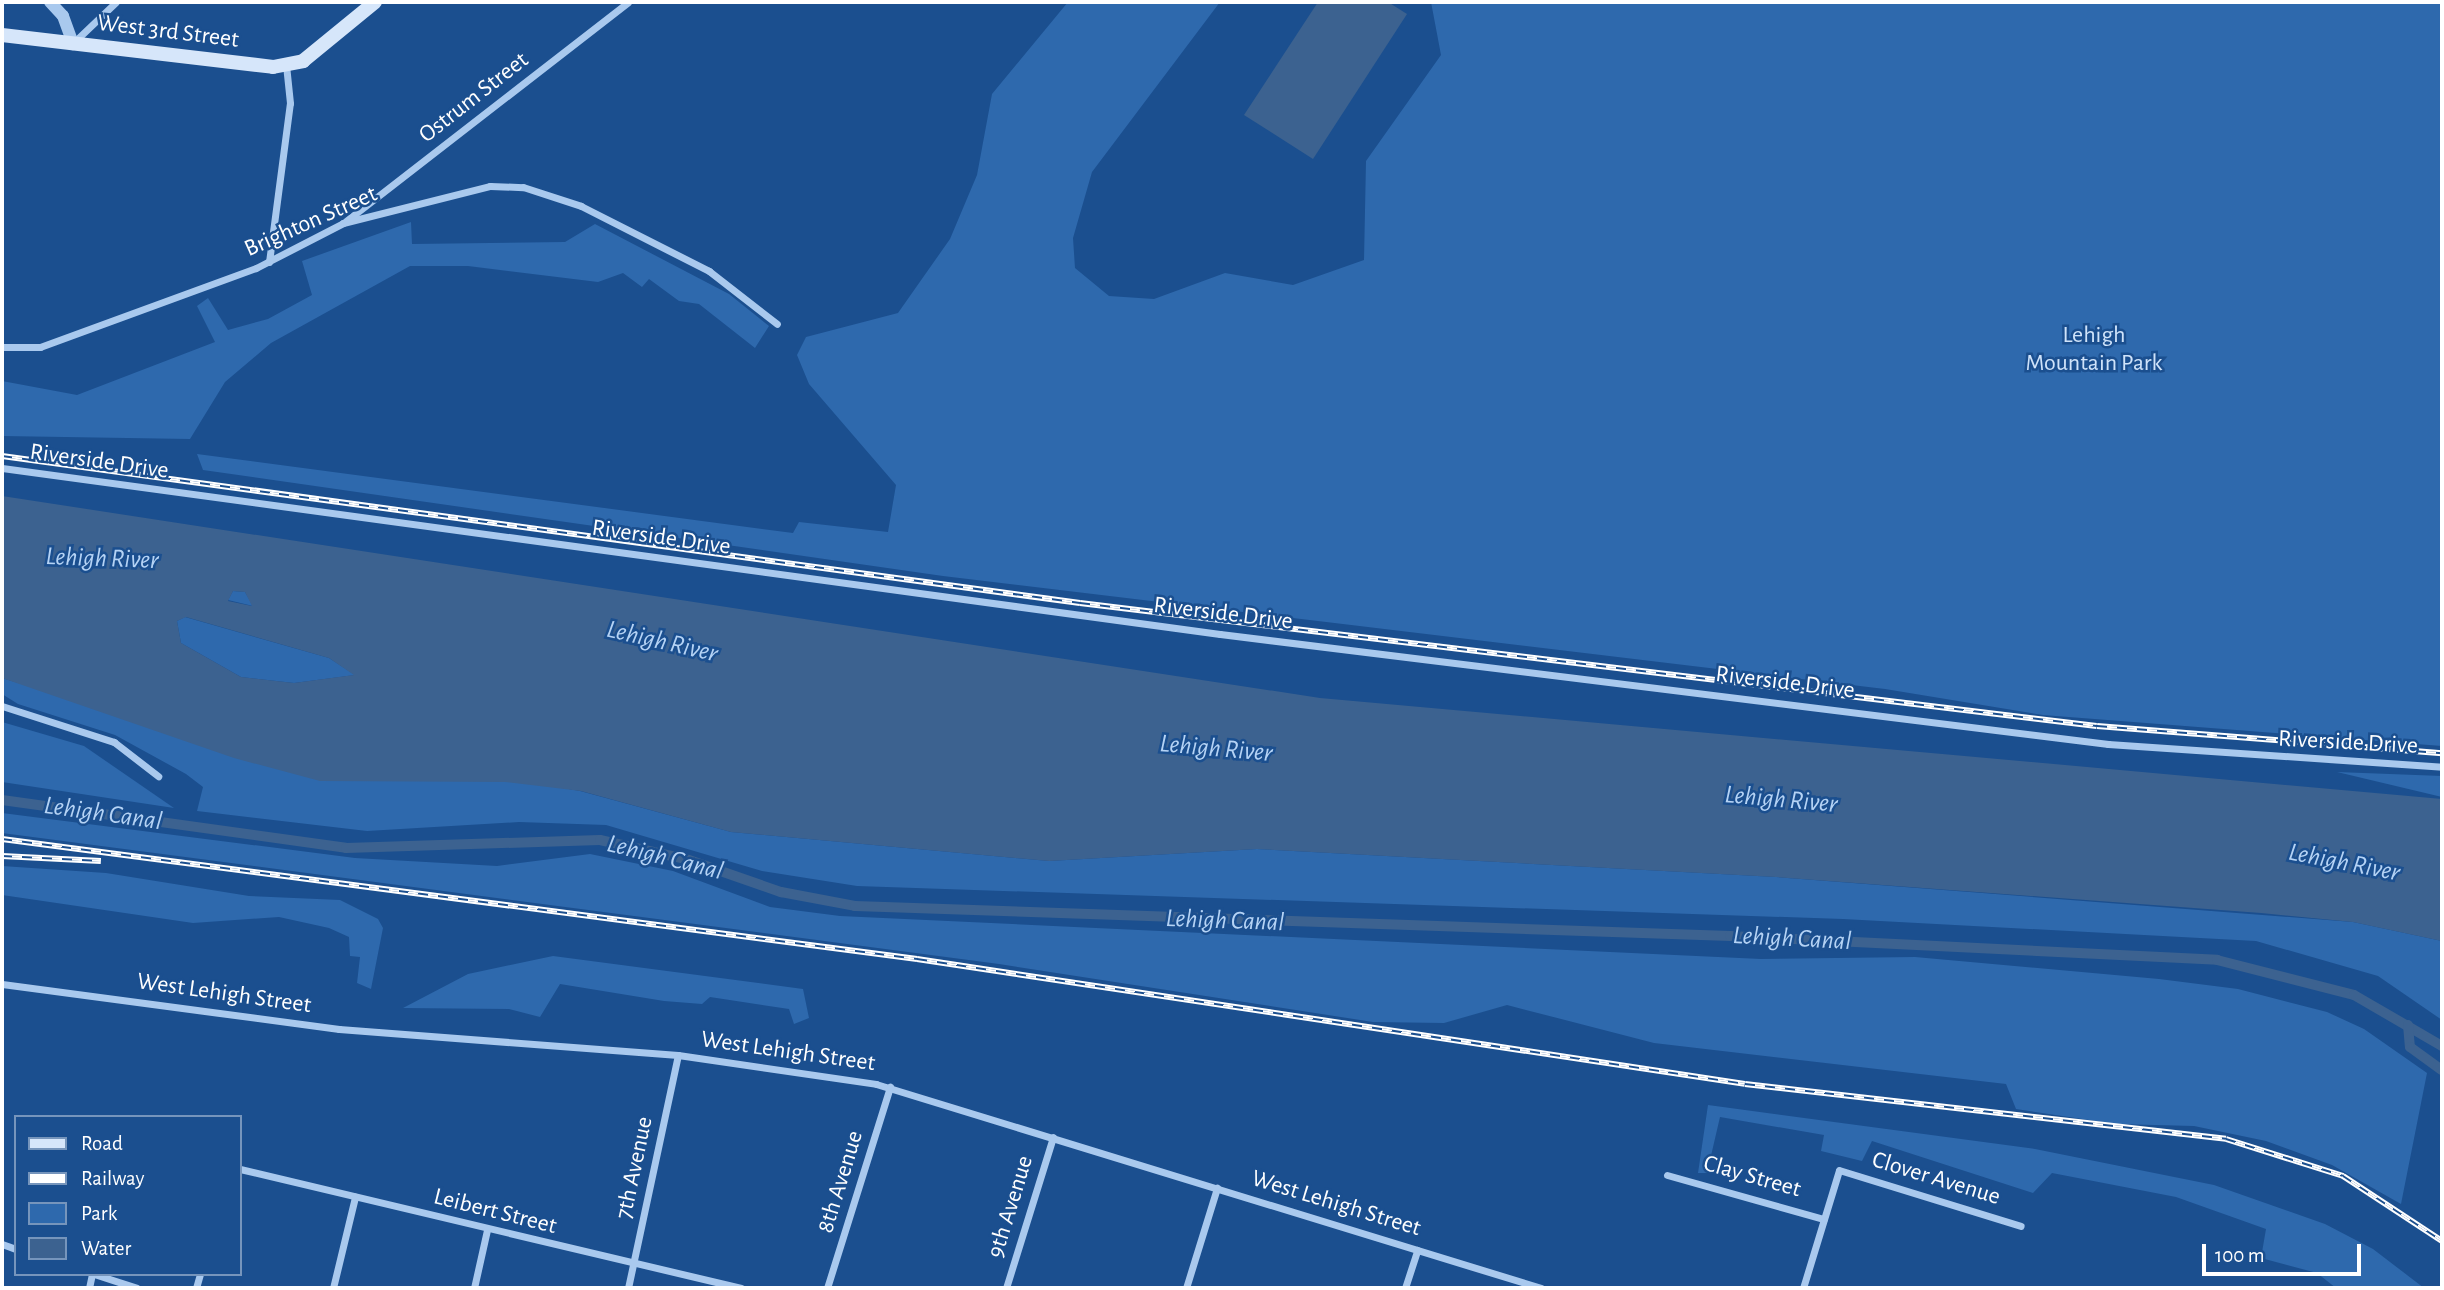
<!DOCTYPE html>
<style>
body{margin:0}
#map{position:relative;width:2444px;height:1290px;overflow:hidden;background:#1b4f8f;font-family:"Alegreya Sans",sans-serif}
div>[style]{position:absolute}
.green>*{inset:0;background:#2e69ad}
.water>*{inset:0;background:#3c6290}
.canal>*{height:10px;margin:-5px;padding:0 5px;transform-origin:5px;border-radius:5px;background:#3c6290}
.minor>*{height:7px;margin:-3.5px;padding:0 3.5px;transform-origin:3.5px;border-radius:3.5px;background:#a9c9ee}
.tertiary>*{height:12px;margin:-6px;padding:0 6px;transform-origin:6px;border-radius:6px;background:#a9c9ee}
.secondary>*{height:14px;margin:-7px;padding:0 7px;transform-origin:7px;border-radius:7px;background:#d6e6fa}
.rail>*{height:6px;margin-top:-3px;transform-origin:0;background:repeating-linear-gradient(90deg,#1b4f8f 0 10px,#fff 0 20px);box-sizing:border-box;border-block:2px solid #fff}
span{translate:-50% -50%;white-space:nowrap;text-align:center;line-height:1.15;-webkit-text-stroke:5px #1b4f8f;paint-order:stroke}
.street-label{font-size:24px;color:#fff}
.park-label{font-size:24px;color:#cfe3fa}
.water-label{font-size:26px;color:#b5d3f5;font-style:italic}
.frame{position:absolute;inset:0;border:4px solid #fff;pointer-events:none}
.legend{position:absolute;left:14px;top:1115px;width:228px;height:161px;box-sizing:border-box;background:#1b4f8f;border:2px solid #7695bc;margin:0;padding:9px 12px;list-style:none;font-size:21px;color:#fff}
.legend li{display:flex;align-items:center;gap:14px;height:35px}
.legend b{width:35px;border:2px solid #7695bc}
.scale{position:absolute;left:2202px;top:1244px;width:159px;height:32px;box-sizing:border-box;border:4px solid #fff;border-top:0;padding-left:9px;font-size:21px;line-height:24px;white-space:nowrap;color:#fff;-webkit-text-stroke:5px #1b4f8f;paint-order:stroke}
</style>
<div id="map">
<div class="green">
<i style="clip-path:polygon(1068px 2px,1220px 2px,1092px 172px,1073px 238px,1075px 268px,1109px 296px,1154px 299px,1225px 273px,1293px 285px,1364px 260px,1366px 161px,1441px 55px,1431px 2px,2442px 2px,2442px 746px,2043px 715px,1885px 689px,943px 576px,203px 470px,197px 454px,793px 533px,799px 522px,888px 532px,896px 485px,809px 384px,797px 355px,806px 337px,898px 313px,950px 239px,977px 175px,992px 94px)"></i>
<i style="clip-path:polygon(411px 222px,412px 244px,565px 242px,595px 224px,729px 294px,769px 326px,755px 348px,699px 304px,679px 301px,649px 279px,642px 287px,623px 273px,598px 282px,468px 266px,410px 266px,271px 343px,225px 382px,190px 439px,2px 436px,2px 381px,77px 395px,215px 342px,197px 306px,208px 298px,228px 330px,268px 319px,312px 295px,302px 261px)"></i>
<i style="clip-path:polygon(233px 591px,245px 592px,253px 606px,228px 600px)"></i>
<i style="clip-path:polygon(185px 617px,329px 658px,355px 675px,294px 683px,241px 677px,181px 643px,177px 621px)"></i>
<i style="clip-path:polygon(2px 678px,94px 706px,580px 791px,731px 832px,1049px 861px,1257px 849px,1776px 877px,2353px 922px,2442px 941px,2442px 1020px,2378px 976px,2256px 941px,1843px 919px,857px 886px,762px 871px,606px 825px,519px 822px,367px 831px,197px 811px,203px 787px,186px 774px,115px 735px,18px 704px,2px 694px)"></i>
<i style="clip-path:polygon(2px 722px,84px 746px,174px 808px,2px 782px)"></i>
<i style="clip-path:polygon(2337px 772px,2442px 776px,2442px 797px)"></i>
<i style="clip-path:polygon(2px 813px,355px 858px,497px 866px,590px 854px,673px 871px,770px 907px,840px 916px,1761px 959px,1915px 957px,2159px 979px,2238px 989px,2327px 1012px,2364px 1029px,2427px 1073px,2401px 1204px,2332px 1165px,2266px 1141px,2194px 1126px,2116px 1124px,2016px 1109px,2006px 1084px,1654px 1043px,1507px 1005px,1444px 1023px,1373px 1022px,999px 964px,2px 833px)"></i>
<i style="clip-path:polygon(2px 866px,106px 873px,249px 896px,340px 900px,378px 919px,383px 928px,371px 989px,357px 983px,360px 957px,350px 956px,349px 937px,329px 928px,279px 917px,193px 923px,2px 895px)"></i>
<i style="clip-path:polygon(553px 956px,803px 989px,809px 1018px,794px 1024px,789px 1009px,710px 997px,702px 1004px,664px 1001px,560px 984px,540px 1017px,509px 1009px,403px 1008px,468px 974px)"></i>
<i style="clip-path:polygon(1708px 1105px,2035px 1149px,2214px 1185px,2325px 1224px,2373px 1249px,2424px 1288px,2336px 1288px,2317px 1273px,2261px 1258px,2266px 1229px,2176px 1197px,2052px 1173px,2033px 1193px,1872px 1141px,1862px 1161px,1821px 1151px,1824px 1135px,1720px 1117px,1707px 1173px,1698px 1173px)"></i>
</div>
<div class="water">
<i style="clip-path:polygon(1318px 2px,1388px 2px,1407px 14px,1313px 159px,1244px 115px)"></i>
<i style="clip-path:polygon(evenodd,2px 496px,1320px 698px,2442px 799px,2442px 941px,2353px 922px,2261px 913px,1776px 877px,1257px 849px,1049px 861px,731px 832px,581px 791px,505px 782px,320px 781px,234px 758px,2px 678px,2px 496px,233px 591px,245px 592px,252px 606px,228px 601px,233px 591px,2px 496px,186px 617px,329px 658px,354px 675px,294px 683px,241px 677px,181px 643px,177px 621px,186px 617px)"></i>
</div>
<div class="canal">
<i style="left:2px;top:800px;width:347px;rotate:7.9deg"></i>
<i style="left:346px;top:848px;width:254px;rotate:-1.8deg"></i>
<i style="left:600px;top:840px;width:88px;rotate:12.5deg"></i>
<i style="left:686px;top:859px;width:101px;rotate:19.2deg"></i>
<i style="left:781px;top:892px;width:75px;rotate:10.7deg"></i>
<i style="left:855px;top:906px;width:876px;rotate:1.96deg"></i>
<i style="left:1730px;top:936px;width:488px;rotate:2.8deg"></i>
<i style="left:2217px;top:960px;width:141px;rotate:14.3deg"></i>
<i style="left:2354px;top:995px;width:102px;rotate:30.1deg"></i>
<i style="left:2408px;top:1025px;width:22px;rotate:85deg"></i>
<i style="left:2410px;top:1047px;width:39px;rotate:36deg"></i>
</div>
<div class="minor">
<i style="left:73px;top:43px;width:59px;rotate:-43.6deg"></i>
<i style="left:346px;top:221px;width:357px;rotate:-37.8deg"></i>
<i style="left:269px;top:262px;width:160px;rotate:-82.5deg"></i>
<i style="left:290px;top:103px;width:39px;rotate:-96deg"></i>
<i style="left:2px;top:347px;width:38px"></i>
<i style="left:40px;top:347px;width:230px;rotate:-20.1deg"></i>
<i style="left:256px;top:268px;width:98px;rotate:-27.3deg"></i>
<i style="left:343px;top:223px;width:152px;rotate:-14.1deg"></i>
<i style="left:490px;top:186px;width:33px;rotate:2deg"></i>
<i style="left:523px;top:187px;width:61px;rotate:18.1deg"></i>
<i style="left:581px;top:206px;width:144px;rotate:26.9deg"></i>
<i style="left:709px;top:271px;width:86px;rotate:37.9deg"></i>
<i style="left:2px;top:468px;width:1229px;rotate:7.76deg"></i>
<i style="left:1220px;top:634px;width:895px;rotate:7.06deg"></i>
<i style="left:2108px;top:744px;width:335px;rotate:3.9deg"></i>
<i style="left:2px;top:706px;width:118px;rotate:17.8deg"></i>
<i style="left:114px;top:742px;width:56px;rotate:37.7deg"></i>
<i style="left:2px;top:984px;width:340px;rotate:7.6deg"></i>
<i style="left:339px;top:1029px;width:340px;rotate:4.4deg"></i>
<i style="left:678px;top:1055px;width:200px;rotate:8.3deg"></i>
<i style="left:876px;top:1084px;width:696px;rotate:17.05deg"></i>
<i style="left:240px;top:1169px;width:515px;rotate:13.36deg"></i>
<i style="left:1667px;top:1175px;width:163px;rotate:15.7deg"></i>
<i style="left:2px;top:1244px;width:15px;rotate:20deg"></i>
<i style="left:94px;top:1274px;width:45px;rotate:18deg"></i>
<i style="left:89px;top:1288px;width:14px;rotate:-78deg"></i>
<i style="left:196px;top:1288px;width:15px;rotate:-74deg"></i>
<i style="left:333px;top:1288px;width:94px;rotate:-76.4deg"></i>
<i style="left:474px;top:1288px;width:59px;rotate:-77.4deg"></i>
<i style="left:628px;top:1288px;width:238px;rotate:-77.9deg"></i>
<i style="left:827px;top:1288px;width:211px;rotate:-72.6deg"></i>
<i style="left:1006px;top:1288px;width:158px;rotate:-72.7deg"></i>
<i style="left:1186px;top:1288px;width:105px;rotate:-72.8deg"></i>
<i style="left:1405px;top:1288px;width:40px;rotate:-72deg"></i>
<i style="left:1803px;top:1288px;width:123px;rotate:-73deg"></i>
<i style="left:1839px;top:1170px;width:190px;rotate:17.1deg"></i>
</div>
<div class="tertiary">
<i style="left:50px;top:2px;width:19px;rotate:47deg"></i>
<i style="left:63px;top:16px;width:30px;rotate:70deg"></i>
</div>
<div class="secondary">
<i style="left:2px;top:35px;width:273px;rotate:6.7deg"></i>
<i style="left:273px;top:67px;width:31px;rotate:-11deg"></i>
<i style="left:303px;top:61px;width:93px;rotate:-39.3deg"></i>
</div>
<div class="rail">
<i style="left:2px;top:456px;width:1088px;rotate:7.77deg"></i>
<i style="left:1080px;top:603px;width:1024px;rotate:6.9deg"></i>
<i style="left:2097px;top:726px;width:346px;rotate:4.5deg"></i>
<i style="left:2px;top:839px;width:923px;rotate:7.47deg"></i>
<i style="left:917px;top:959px;width:837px;rotate:8.58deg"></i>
<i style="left:1745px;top:1084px;width:484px;rotate:6.5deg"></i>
<i style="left:2226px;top:1139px;width:123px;rotate:17.5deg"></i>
<i style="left:2343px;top:1176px;width:118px;rotate:33.3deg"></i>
<i style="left:2px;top:856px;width:99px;rotate:2.9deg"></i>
</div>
<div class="street-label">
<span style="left:168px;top:32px;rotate:7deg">West 3rd Street</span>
<span style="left:474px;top:98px;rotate:-38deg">Ostrum Street</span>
<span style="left:311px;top:222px;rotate:-24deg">Brighton Street</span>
<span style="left:99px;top:462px;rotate:8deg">Riverside Drive</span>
<span style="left:661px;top:538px;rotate:8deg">Riverside Drive</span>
<span style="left:1223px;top:614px;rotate:7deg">Riverside Drive</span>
<span style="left:1785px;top:683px;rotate:7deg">Riverside Drive</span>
<span style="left:2348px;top:743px;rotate:3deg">Riverside Drive</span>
<span style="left:224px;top:994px;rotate:8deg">West Lehigh Street</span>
<span style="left:788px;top:1052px;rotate:8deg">West Lehigh Street</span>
<span style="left:635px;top:1168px;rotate:-78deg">7th Avenue</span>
<span style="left:1752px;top:1177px;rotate:16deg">Clay Street</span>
<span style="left:1936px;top:1179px;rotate:17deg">Clover Avenue</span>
<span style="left:841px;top:1182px;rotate:-73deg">8th Avenue</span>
<span style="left:1336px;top:1204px;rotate:17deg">West Lehigh Street</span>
<span style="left:1011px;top:1207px;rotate:-73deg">9th Avenue</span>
<span style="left:495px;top:1212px;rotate:14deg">Leibert Street</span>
</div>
<div class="park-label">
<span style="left:2094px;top:350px">Lehigh<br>Mountain Park</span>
</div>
<div class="water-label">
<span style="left:102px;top:559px;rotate:2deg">Lehigh River</span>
<span style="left:662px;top:642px;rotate:13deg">Lehigh River</span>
<span style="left:1216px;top:749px;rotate:5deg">Lehigh River</span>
<span style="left:1781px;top:800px;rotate:5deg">Lehigh River</span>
<span style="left:103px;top:814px;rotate:8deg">Lehigh Canal</span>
<span style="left:665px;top:858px;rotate:14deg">Lehigh Canal</span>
<span style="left:2344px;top:863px;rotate:11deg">Lehigh River</span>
<span style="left:1225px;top:921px;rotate:2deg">Lehigh Canal</span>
<span style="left:1792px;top:939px;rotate:3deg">Lehigh Canal</span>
</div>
<div class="frame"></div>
<ul class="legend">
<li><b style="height:9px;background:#d6e6fa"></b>Road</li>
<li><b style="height:9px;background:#fff"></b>Railway</li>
<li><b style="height:19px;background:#2e69ad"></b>Park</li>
<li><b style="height:19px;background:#3c6290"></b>Water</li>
</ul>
<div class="scale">100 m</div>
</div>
